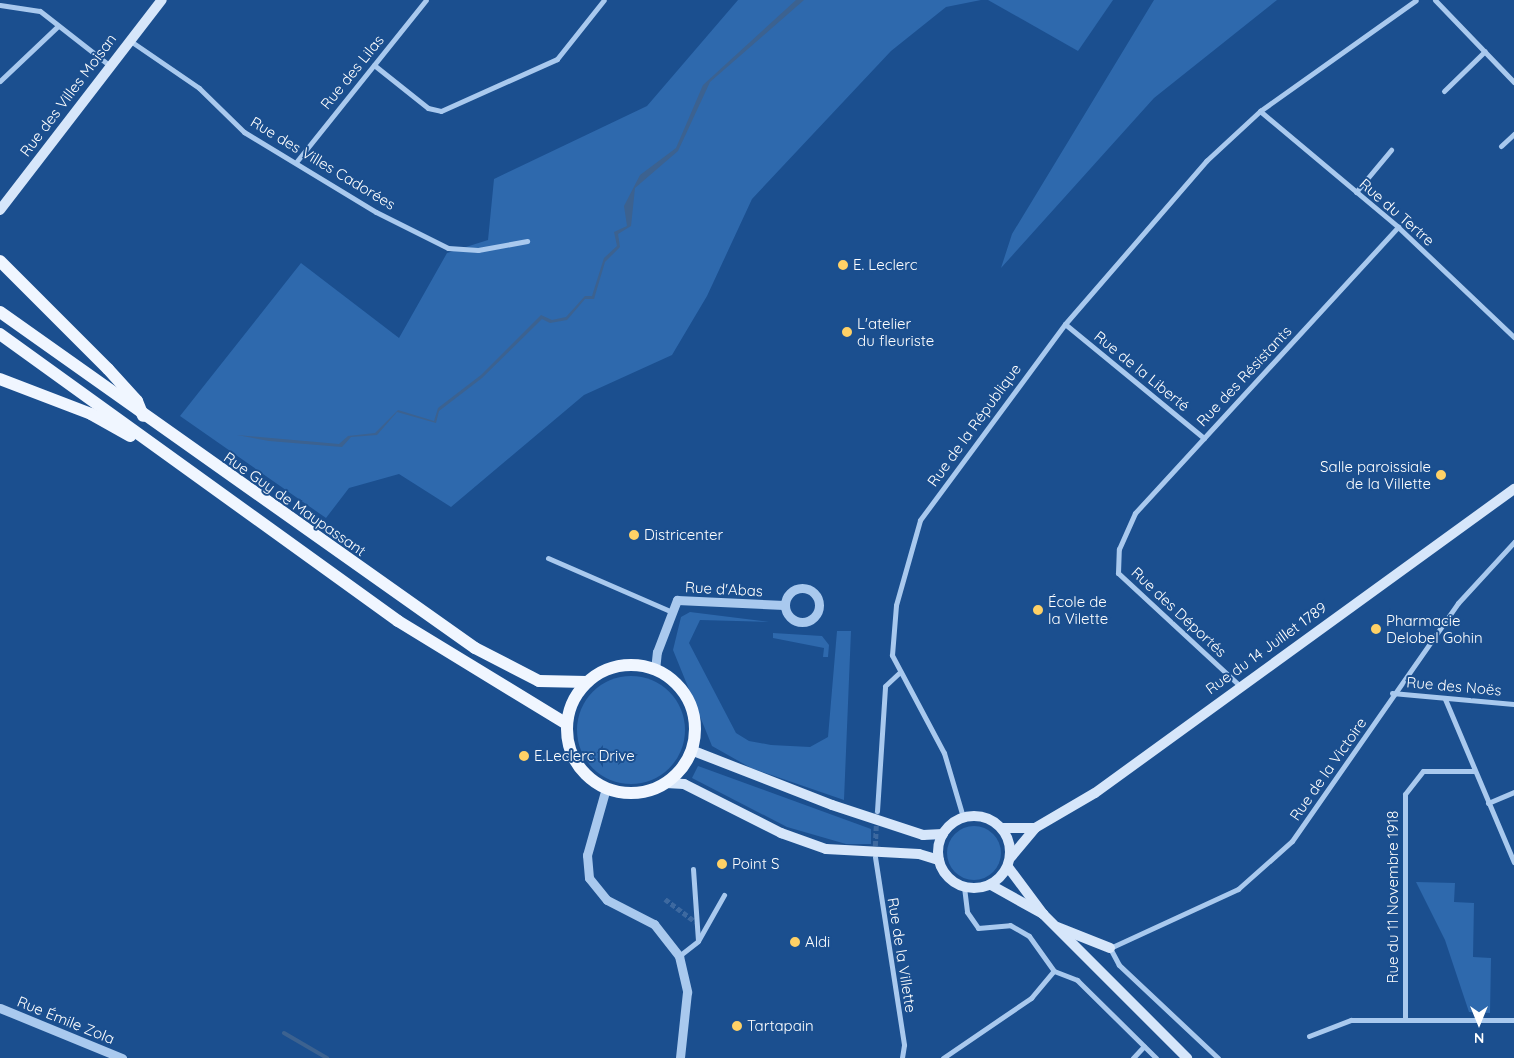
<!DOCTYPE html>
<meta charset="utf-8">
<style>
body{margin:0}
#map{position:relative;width:1514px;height:1058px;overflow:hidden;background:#1b4f8f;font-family:Quicksand,sans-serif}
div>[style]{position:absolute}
.green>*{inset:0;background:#2e69ad}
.round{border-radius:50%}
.water>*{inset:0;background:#3c6290}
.stream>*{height:4px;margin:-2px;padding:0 2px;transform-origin:2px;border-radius:2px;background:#3c6290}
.minor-tunnel>*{height:5px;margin-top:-2.5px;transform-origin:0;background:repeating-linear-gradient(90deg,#3d69a0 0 5px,transparent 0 7.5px)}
.minor>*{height:5px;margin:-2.5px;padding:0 2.5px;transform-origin:2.5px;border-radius:2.5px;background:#a9c9ee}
.tertiary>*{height:9px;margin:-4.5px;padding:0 4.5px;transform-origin:4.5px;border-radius:4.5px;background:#a9c9ee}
.tertiary>.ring{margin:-4.5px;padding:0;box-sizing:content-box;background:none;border:9px solid #a9c9ee;border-radius:50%}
.secondary>*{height:10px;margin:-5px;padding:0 5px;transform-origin:5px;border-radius:5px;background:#d6e6fa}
.secondary>.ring{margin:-5px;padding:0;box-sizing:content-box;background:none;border:10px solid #d6e6fa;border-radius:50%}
.primary>*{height:12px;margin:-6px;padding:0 6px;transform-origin:6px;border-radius:6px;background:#f0f6ff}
.primary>.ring{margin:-6px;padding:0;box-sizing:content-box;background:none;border:12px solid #f0f6ff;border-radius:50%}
.secondary-bridge>*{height:10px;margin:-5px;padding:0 5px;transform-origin:5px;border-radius:5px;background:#d6e6fa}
.dots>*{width:14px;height:14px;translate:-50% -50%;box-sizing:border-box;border:2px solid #1b4f8f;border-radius:50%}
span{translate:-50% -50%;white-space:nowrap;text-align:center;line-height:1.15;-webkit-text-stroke:4px #1b4f8f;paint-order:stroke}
.street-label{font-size:15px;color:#fff}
.poi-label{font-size:15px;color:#fff}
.left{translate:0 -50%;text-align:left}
.right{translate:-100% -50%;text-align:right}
.north{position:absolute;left:1454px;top:998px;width:50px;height:50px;-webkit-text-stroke:4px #1b4f8f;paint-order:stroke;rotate:180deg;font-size:14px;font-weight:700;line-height:20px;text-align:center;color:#fff}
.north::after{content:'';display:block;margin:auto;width:18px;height:22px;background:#fff;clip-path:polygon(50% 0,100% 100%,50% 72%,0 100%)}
</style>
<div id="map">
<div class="green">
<i style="clip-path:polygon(738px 0,981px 0,946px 7px,891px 51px,752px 199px,707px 296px,672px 355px,584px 395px,451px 507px,399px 474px,349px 488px,326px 518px,180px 416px,301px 263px,399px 338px,447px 253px,488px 240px,494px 179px,647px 106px)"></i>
<i style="clip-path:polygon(988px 0,1113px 0,1078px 51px)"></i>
<i style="clip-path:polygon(1154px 0,1277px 0,1154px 98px,1001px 268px,1012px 234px)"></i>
<i style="clip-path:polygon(690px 612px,769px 622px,700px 620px,689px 643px,736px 733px,749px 741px,771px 745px,810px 747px,828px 737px,837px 631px,851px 631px,844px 800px,751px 768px,712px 746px,673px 650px,681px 617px)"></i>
<i style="clip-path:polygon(773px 633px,822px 636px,829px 645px,828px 657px,823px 657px,824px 648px,773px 638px)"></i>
<i class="round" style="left:577px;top:676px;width:108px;height:108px"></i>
<i style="clip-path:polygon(698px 766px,871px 829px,871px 844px,846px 844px,787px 827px,692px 778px)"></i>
<i class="round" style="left:947px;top:826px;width:54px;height:54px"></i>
<i style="clip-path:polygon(1416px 882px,1455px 883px,1454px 902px,1474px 903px,1473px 957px,1491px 958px,1490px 1013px,1469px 1012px,1445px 940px)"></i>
</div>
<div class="water">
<i style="clip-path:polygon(796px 0,804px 0,710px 82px,678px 151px,635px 188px,631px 226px,618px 234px,620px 247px,605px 262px,594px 299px,585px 299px,567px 320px,550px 323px,542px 319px,482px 378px,439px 411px,436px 423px,397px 412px,377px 435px,351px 437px,342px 447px,269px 441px,237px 435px,339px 444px,348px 436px,375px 433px,398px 410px,434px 421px,438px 408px,481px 375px,541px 315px,552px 320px,566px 317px,585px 296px,592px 296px,604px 258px,617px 246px,614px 232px,627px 226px,624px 206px,640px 175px,676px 148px,703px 85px)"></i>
</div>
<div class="stream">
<i style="left:284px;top:1033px;width:50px;rotate:30.2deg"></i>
</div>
<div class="minor-tunnel">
<i style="left:875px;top:853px;width:42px;rotate:-87.3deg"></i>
<i style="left:665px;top:899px;width:38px;rotate:37deg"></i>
</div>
<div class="minor">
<i style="left:1435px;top:0;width:114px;rotate:46.1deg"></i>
<i style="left:0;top:5px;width:40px;rotate:8.5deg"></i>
<i style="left:40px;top:11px;width:88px;rotate:38deg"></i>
<i style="left:129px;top:40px;width:85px;rotate:34.4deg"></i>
<i style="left:199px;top:88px;width:63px;rotate:44.4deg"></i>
<i style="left:244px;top:132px;width:154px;rotate:31.2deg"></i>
<i style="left:376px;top:212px;width:80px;rotate:26.6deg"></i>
<i style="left:448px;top:248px;width:30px;rotate:4deg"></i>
<i style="left:478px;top:250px;width:50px;rotate:-10.4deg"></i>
<i style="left:374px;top:65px;width:69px;rotate:38.5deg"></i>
<i style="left:428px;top:108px;width:13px;rotate:13deg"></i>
<i style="left:441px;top:111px;width:127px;rotate:-24.1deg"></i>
<i style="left:557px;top:59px;width:75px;rotate:-51.5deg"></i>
<i style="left:0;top:81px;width:79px;rotate:-43.5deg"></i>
<i style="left:1444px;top:91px;width:57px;rotate:-44.3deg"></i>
<i style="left:1260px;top:111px;width:180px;rotate:40deg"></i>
<i style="left:1398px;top:227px;width:160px;rotate:43.5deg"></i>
<i style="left:1501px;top:146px;width:18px;rotate:-43deg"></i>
<i style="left:297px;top:161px;width:206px;rotate:-51.3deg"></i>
<i style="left:1356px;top:192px;width:55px;rotate:-50.2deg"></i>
<i style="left:1065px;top:324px;width:180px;rotate:39.4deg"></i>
<i style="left:548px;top:558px;width:133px;rotate:23.5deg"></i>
<i style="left:1239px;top:685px;width:165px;rotate:-137.2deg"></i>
<i style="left:1118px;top:573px;width:24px;rotate:-88deg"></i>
<i style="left:1119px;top:549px;width:39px;rotate:-66deg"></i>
<i style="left:1135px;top:513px;width:389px;rotate:-47.4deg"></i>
<i style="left:1392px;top:693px;width:122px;rotate:5.2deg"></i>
<i style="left:1445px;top:699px;width:177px;rotate:67.1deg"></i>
<i style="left:1488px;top:803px;width:28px;rotate:-23deg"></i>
<i style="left:877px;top:811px;width:125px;rotate:-86.3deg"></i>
<i style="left:885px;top:686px;width:19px;rotate:-43deg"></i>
<i style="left:963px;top:817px;width:67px;rotate:-106.5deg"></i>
<i style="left:944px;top:753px;width:111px;rotate:-118deg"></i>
<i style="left:892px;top:655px;width:50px;rotate:-85.4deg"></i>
<i style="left:896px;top:605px;width:88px;rotate:-74.2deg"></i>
<i style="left:920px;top:520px;width:244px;rotate:-53.5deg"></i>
<i style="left:1065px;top:324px;width:216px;rotate:-49.1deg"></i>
<i style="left:1206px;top:161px;width:74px;rotate:-42.8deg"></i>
<i style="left:1260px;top:111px;width:191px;rotate:-35.4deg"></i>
<i style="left:875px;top:857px;width:190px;rotate:81.2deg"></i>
<i style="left:904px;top:1045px;width:13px;rotate:99deg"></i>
<i style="left:693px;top:869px;width:71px;rotate:86deg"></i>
<i style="left:964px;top:887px;width:25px;rotate:83deg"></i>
<i style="left:967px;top:912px;width:19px;rotate:55deg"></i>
<i style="left:978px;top:928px;width:32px;rotate:-5deg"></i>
<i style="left:1010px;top:925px;width:22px;rotate:30deg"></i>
<i style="left:1029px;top:936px;width:43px;rotate:54.5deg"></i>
<i style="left:1054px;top:971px;width:25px;rotate:21deg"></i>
<i style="left:1077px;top:980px;width:111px;rotate:44.6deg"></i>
<i style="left:679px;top:956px;width:24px;rotate:-38deg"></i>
<i style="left:698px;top:941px;width:53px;rotate:-60.5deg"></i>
<i style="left:1405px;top:1020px;width:226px;rotate:-90deg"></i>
<i style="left:1405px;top:794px;width:29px;rotate:-52deg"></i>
<i style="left:1423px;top:771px;width:51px"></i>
<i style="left:1309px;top:1036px;width:45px;rotate:-20.9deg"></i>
<i style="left:1351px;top:1020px;width:163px"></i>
<i style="left:943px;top:1058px;width:107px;rotate:-34.3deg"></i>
<i style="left:1031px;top:998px;width:35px;rotate:-50deg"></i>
<i style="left:1133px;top:1058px;width:16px;rotate:-47deg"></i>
<i style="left:1218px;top:1058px;width:136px;rotate:-136.8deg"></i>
<i style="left:1119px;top:965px;width:19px;rotate:-118deg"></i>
<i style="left:1110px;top:948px;width:141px;rotate:-24.7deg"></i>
<i style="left:1238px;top:889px;width:72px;rotate:-41.6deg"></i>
<i style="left:1292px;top:841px;width:290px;rotate:-55.1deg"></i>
<i style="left:1458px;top:603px;width:83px;rotate:-47.4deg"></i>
</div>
<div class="tertiary">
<i class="ring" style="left:785px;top:588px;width:25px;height:25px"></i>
<i style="left:655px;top:670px;width:18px;rotate:-84deg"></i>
<i style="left:657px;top:652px;width:56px;rotate:-69deg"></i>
<i style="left:677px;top:600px;width:107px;rotate:2.7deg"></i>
<i style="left:606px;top:788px;width:70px;rotate:105.8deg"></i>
<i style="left:587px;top:855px;width:23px;rotate:85deg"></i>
<i style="left:589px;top:878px;width:28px;rotate:51deg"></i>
<i style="left:607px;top:900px;width:53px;rotate:27.1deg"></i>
<i style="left:654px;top:924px;width:41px;rotate:52deg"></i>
<i style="left:679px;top:956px;width:37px;rotate:77deg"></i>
<i style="left:687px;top:992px;width:66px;rotate:96.1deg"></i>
<i style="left:0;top:1008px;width:132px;rotate:22.3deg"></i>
</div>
<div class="secondary">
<i style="left:0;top:210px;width:265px;rotate:-52.4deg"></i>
<i style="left:691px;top:750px;width:151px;rotate:21.3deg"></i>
<i style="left:666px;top:783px;width:18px;rotate:3deg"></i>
<i style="left:684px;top:784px;width:109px;rotate:26.8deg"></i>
<i style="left:781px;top:833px;width:48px;rotate:19.6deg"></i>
<i class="ring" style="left:938px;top:816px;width:62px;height:62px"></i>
<i style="left:1002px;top:828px;width:33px"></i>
<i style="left:1011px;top:857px;width:38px;rotate:-50deg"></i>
<i style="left:1035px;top:828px;width:69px;rotate:-30.3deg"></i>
<i style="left:1095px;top:793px;width:518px;rotate:-35.96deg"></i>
<i style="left:1008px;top:867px;width:59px;rotate:53.3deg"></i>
<i style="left:1043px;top:914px;width:204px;rotate:45deg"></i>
<i style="left:991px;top:885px;width:60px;rotate:29.1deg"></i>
<i style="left:1057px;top:927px;width:57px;rotate:21.6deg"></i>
</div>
<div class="primary">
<i style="left:0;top:261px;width:153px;rotate:45deg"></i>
<i style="left:108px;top:369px;width:43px;rotate:47.8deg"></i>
<i style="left:137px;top:401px;width:16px;rotate:68deg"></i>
<i style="left:0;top:312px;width:582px;rotate:35.27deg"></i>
<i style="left:475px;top:648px;width:72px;rotate:27.3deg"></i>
<i style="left:539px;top:681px;width:48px;rotate:1.2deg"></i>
<i style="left:0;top:334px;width:491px;rotate:35.8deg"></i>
<i style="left:398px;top:621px;width:198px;rotate:31.4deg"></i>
<i style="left:0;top:379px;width:97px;rotate:21deg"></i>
<i style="left:91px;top:414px;width:45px;rotate:29.4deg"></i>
<i class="ring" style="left:567px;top:665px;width:116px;height:116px"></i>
</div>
<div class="secondary-bridge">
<i style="left:832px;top:805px;width:96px;rotate:18.2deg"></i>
<i style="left:923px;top:835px;width:20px;rotate:-3deg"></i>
<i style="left:826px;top:849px;width:93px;rotate:3.1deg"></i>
<i style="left:919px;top:854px;width:21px;rotate:17deg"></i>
</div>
<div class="dots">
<i style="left:843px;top:265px;background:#ffd166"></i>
<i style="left:847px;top:332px;background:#ffd166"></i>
<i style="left:1441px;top:475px;background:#ffd166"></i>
<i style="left:634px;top:535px;background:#ffd166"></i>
<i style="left:1038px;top:610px;background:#ffd166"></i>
<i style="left:1376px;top:629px;background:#ffd166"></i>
<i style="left:524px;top:756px;background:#ffd166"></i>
<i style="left:722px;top:864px;background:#ffd166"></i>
<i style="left:795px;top:942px;background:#ffd166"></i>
<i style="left:737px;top:1026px;background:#ffd166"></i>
</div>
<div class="street-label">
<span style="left:352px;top:72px;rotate:-51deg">Rue des Lilas</span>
<span style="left:68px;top:95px;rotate:-53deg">Rue des Villes Moisan</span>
<span style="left:323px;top:163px;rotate:31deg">Rue des Villes Cadorées</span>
<span style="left:1397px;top:212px;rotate:41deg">Rue du Tertre</span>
<span style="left:1142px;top:371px;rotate:39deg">Rue de la Liberté</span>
<span style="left:1244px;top:376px;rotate:-47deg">Rue des Résistants</span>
<span style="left:974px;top:425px;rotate:-54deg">Rue de la République</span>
<span style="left:295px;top:504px;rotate:35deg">Rue Guy de Maupassant</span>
<span style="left:724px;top:589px;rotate:3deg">Rue d'Abas</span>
<span style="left:1179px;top:612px;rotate:43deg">Rue des Déportés</span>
<span style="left:1266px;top:648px;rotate:-36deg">Rue du 14 Juillet 1789</span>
<span style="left:1454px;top:686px;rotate:5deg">Rue des Noës</span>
<span style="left:1328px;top:769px;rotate:-55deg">Rue de la Victoire</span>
<span style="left:1393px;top:897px;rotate:-90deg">Rue du 11 Novembre 1918</span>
<span style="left:902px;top:955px;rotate:81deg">Rue de la Villette</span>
<span style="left:66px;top:1020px;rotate:22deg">Rue Émile Zola</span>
</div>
<div class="poi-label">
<span class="left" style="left:853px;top:265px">E. Leclerc</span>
<span class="left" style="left:857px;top:332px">L'atelier<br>du fleuriste</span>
<span class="right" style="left:1431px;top:475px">Salle paroissiale<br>de la Villette</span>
<span class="left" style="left:644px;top:535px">Districenter</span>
<span class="left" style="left:1048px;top:610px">École de<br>la Vilette</span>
<span class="left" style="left:1386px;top:629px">Pharmacie<br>Delobel Gohin</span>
<span class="left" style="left:534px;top:756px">E.Leclerc Drive</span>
<span class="left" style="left:732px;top:864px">Point S</span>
<span class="left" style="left:805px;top:942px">Aldi</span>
<span class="left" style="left:747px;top:1026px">Tartapain</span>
</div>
<div class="north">N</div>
</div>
